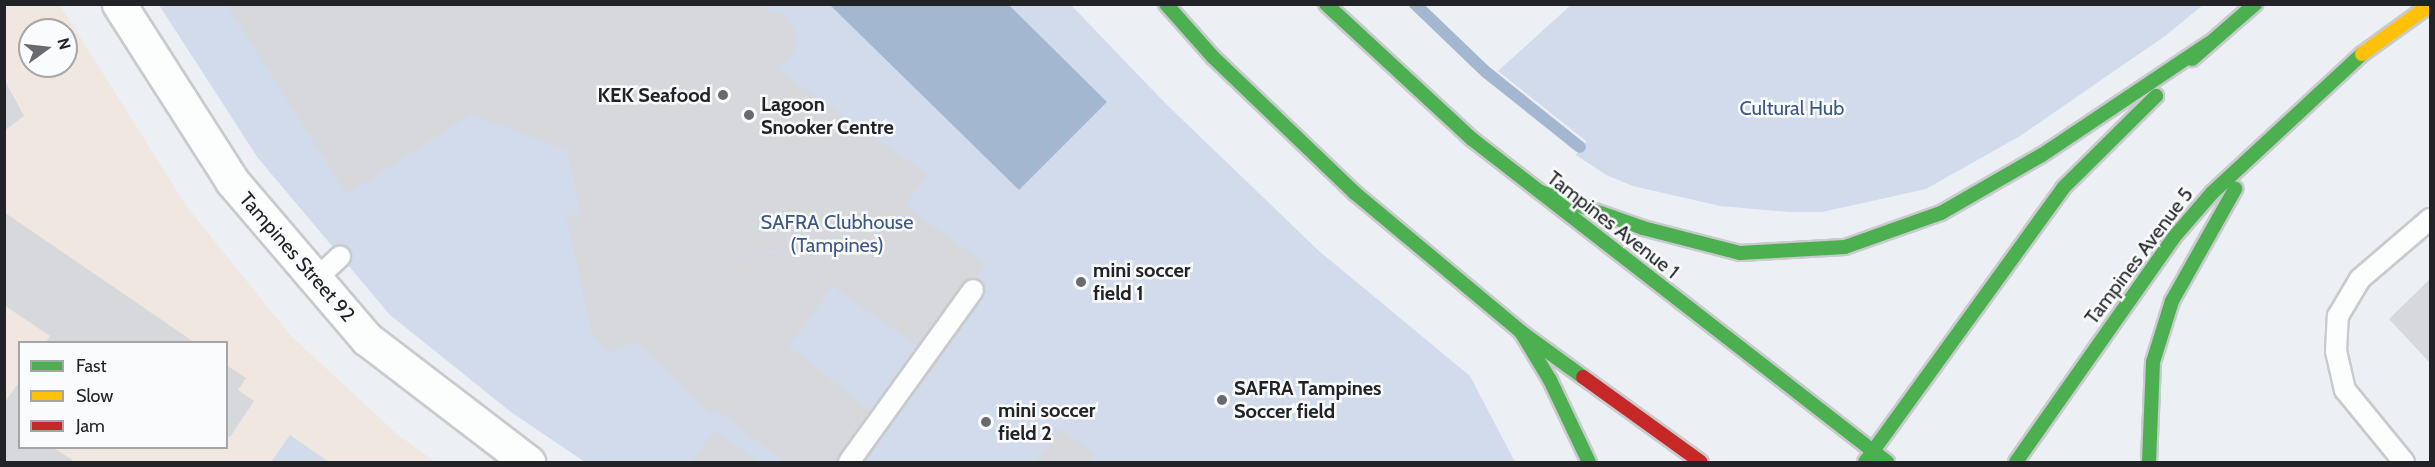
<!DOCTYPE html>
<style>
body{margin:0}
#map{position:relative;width:2435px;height:467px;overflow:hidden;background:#eceff4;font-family:Cabin,sans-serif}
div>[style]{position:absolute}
.commercial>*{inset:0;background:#f0e7e1}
.green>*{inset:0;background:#d1dbec}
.water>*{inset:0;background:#a3b7d0}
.stream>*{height:12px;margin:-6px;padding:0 6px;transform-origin:6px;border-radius:6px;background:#a3b7d0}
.building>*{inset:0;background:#d6d8dc}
.roads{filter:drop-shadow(2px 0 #c8cacd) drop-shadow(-2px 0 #c8cacd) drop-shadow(0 2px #c8cacd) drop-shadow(0 -2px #c8cacd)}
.lane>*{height:20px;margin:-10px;padding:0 10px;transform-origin:10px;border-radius:10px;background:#fcfdfd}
.street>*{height:33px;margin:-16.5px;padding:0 16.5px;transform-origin:16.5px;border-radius:16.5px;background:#fcfdfd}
.fast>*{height:14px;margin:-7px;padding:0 7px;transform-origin:7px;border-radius:7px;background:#4caf50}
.slow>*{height:14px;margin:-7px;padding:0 7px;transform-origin:7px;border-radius:7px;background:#ffc107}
.jam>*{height:14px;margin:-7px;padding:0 7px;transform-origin:7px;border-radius:7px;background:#c62828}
.dots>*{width:16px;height:16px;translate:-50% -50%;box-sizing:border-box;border:3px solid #fafbfd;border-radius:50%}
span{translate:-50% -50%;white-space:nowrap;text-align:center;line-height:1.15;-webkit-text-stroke:5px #fafbfd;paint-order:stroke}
.poi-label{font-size:20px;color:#222327;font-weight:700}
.right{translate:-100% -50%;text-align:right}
.left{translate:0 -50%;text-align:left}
.park-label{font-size:20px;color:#3b5688}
.street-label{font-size:20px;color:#222327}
.frame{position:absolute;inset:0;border:6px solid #222327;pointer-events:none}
.legend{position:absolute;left:18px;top:341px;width:210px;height:108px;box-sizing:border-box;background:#fafbfd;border:2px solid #a4a5a7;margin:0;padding:8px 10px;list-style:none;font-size:18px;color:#222327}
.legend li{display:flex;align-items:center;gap:12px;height:30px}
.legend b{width:30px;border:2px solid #a4a5a7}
.north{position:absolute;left:18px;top:18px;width:60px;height:60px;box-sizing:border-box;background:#fafbfd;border:2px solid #a4a5a7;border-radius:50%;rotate:75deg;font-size:16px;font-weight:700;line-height:24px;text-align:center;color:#222327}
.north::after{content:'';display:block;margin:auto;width:21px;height:27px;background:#696a6f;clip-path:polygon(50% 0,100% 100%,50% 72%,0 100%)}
</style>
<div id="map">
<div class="commercial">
<i style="clip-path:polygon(evenodd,4px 5px,60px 5px,187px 207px,291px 336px,397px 434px,435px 462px,5px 462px,4px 5px,30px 30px,66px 30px,66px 66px,30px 66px,30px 30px,4px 5px,20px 342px,226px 342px,226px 448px,20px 448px,20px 342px)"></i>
</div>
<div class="green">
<i style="clip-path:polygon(159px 5px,1071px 5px,1166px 104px,1319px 251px,1470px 376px,1515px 462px,585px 462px,511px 412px,390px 315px,258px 158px)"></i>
<i style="clip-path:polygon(1571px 5px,1571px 4px,2203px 5px,2165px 36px,2020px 136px,1926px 189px,1822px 212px,1790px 212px,1720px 206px,1633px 186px,1606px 175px,1576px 155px,1586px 141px,1498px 71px)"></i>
<i style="clip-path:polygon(290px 435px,329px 462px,271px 462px)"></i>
</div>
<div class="water">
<i style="clip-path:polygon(830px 5px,1009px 5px,1107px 102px,1019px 190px)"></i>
</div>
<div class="stream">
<i style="left:1415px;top:4px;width:98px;rotate:43.8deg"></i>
<i style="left:1486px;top:72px;width:120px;rotate:38.6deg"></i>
</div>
<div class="building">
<i style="clip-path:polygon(226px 4px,764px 4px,765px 10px,785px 15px,796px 31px,795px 50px,790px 58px,775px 68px,927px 174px,905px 206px,986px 264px,925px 352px,780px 249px,707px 266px,780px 251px,832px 287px,789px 346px,692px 270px,879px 417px,847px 462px,784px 462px,714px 408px,710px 414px,636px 342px,609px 352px,592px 334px,566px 215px,581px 215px,567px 150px,471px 114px,347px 194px)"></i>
<i style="clip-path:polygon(4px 79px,24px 116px,4px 131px)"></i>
<i style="clip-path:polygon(4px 212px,194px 342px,46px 342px,50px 336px,4px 305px)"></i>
<i style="clip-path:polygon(2430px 279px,2430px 363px,2389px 319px)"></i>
<i style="clip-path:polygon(226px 365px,246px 378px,238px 390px,254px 401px,230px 437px,226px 434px)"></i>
<i style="clip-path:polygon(20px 381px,20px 448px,54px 448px,75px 462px,4px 462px,4px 403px)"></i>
<i style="clip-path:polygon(1060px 429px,1095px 454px,1088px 462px,1035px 462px)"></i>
<i style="clip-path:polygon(714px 431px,759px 462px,692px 462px)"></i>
</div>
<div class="roads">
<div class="lane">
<i style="left:316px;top:279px;width:33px;rotate:-43deg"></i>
<i style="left:849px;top:462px;width:212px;rotate:-54.2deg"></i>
<i style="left:2404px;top:462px;width:93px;rotate:-129.3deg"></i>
<i style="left:2345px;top:390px;width:40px;rotate:-103deg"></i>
<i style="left:2336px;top:351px;width:35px;rotate:-87deg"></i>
<i style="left:2338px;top:316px;width:43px;rotate:-59.3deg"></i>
<i style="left:2360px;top:279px;width:92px;rotate:-40.6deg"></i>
</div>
<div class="street">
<i style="left:119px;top:4px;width:210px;rotate:57.4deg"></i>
<i style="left:232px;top:181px;width:208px;rotate:49.5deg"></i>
<i style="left:367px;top:339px;width:203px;rotate:37.4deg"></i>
</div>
<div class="fast">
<i style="left:1166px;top:4px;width:71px;rotate:48.4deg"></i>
<i style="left:1213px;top:57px;width:197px;rotate:43.8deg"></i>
<i style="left:1355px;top:193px;width:217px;rotate:39.9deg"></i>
<i style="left:1521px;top:332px;width:77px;rotate:36deg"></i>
<i style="left:1326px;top:4px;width:199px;rotate:42.8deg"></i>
<i style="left:1472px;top:139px;width:526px;rotate:37.89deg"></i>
<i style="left:2192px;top:59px;width:84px;rotate:-41.1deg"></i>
<i style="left:1541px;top:192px;width:108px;rotate:19.4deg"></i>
<i style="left:1643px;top:228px;width:100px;rotate:14.5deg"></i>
<i style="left:1740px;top:253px;width:105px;rotate:-3.3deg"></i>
<i style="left:1845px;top:247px;width:102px;rotate:-19.5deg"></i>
<i style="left:1941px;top:213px;width:116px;rotate:-29.9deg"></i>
<i style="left:2042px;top:155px;width:200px;rotate:-33.8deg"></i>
<i style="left:1521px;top:332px;width:56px;rotate:58.9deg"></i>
<i style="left:1550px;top:380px;width:91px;rotate:64.6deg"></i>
<i style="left:1865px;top:462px;width:338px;rotate:-54.1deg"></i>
<i style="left:2063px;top:188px;width:131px;rotate:-44.7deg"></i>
<i style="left:2016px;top:462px;width:275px;rotate:-54.9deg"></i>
<i style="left:2174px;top:237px;width:58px;rotate:-49.2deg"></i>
<i style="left:2212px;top:193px;width:205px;rotate:-42.8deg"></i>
<i style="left:2149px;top:462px;width:100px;rotate:-87.7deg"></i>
<i style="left:2153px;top:362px;width:64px;rotate:-72.7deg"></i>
<i style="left:2172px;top:301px;width:129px;rotate:-60.6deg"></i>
</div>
<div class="slow">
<i style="left:2362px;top:54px;width:84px;rotate:-35.8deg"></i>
</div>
<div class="jam">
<i style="left:1583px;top:377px;width:145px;rotate:35.8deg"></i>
</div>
</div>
<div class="dots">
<i style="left:723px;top:95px;background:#696a6f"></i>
<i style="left:749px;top:115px;background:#696a6f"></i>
<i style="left:1081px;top:282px;background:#696a6f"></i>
<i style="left:1222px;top:400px;background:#696a6f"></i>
<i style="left:986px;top:422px;background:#696a6f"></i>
</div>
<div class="poi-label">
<span class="right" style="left:711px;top:95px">KEK Seafood</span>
<span class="left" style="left:761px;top:116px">Lagoon<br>Snooker Centre</span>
<span class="left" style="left:1093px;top:282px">mini soccer<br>field 1</span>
<span class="left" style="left:1234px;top:400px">SAFRA Tampines<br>Soccer field</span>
<span class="left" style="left:998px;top:422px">mini soccer<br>field 2</span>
</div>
<div class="park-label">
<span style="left:1792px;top:108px">Cultural Hub</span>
<span style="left:837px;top:234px">SAFRA Clubhouse<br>(Tampines)</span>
</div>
<div class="street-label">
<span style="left:1613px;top:225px;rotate:38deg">Tampines Avenue 1</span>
<span style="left:2139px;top:256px;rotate:-53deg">Tampines Avenue 5</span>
<span style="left:297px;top:257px;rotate:49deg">Tampines Street 92</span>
</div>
<div class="frame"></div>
<ul class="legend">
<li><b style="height:8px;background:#4caf50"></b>Fast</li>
<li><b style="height:8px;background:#ffc107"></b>Slow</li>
<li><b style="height:8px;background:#c62828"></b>Jam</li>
</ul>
<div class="north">N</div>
</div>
